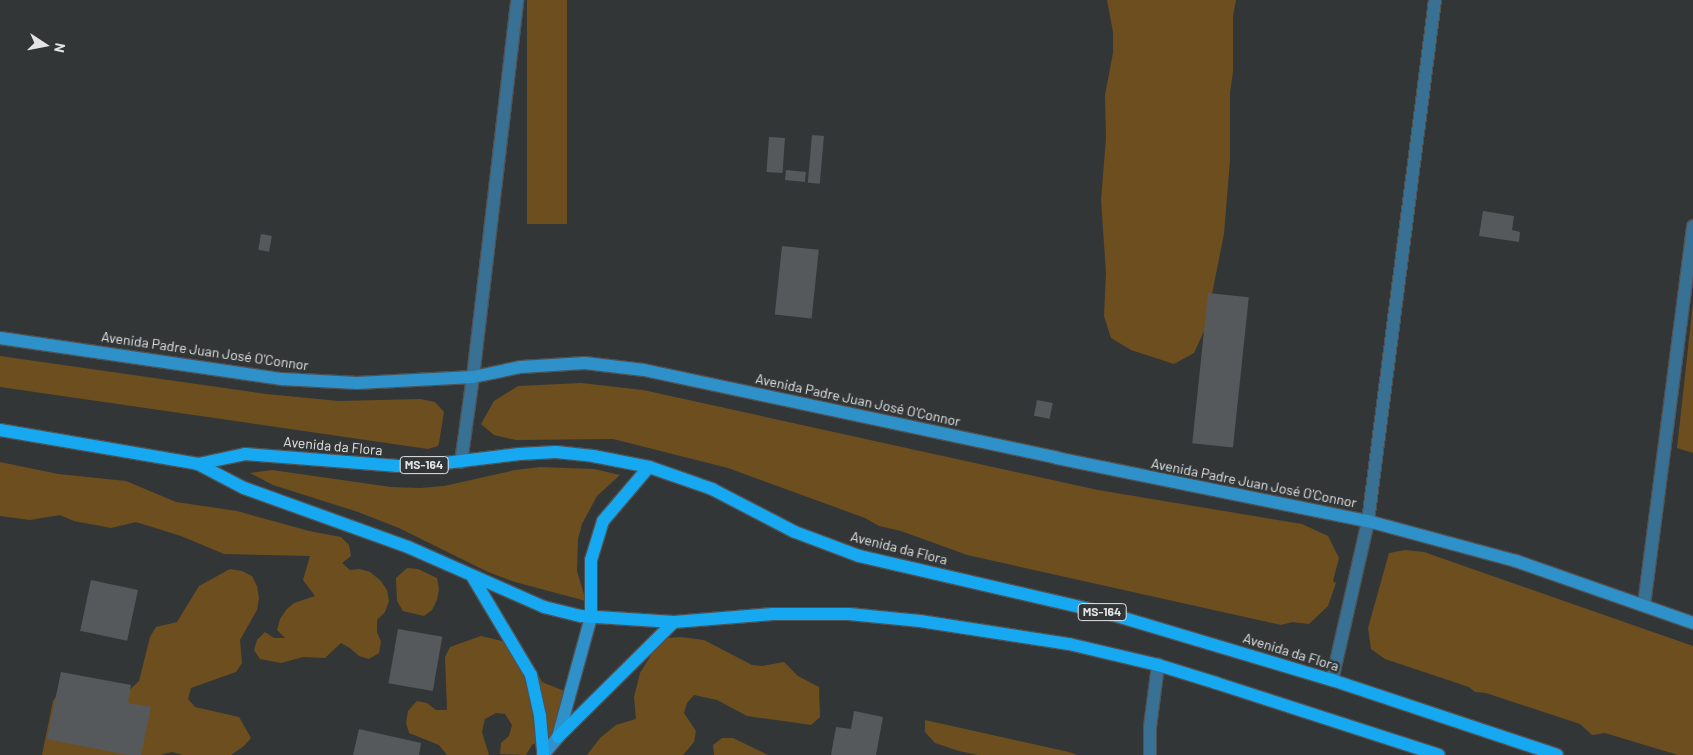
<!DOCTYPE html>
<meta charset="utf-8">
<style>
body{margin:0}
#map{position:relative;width:1693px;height:755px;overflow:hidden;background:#333637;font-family:Barlow,sans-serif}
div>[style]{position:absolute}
.green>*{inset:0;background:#6d4e1f;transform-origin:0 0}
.building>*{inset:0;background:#56595b;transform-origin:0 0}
.roads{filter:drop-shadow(1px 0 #4f5253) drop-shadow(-1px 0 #4f5253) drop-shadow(0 1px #4f5253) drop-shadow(0 -1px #4f5253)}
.lane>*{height:12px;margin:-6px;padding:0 6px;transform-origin:6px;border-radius:6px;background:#397194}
.street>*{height:12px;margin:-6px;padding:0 6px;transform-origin:6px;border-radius:6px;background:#397194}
.secondary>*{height:12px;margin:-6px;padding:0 6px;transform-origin:6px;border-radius:6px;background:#2f91c9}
.primary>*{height:12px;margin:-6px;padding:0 6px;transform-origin:6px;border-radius:6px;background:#16a9f2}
span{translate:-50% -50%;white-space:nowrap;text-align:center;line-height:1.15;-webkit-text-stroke:5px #333637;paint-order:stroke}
.shield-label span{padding:1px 4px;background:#333637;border:1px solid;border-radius:4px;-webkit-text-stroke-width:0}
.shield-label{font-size:12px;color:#e2e4e5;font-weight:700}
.street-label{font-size:14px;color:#e2e4e5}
.north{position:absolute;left:20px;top:20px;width:50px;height:50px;-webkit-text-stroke:4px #333637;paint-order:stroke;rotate:101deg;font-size:14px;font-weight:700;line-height:20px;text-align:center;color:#e2e4e5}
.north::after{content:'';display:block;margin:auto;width:18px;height:22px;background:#e2e4e5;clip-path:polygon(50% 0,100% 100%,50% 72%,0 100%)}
</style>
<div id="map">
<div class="green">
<i style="left:527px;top:0;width:40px;height:224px"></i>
<i style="clip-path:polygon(1107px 0,1236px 0,1233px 16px,1233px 72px,1230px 93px,1230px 160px,1224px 234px,1205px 329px,1194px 353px,1174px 364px,1131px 350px,1111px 338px,1104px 316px,1106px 273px,1101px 200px,1106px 138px,1105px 95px,1113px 53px,1113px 32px)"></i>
<i style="clip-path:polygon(1693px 303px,1693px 453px,1677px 448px)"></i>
<i style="clip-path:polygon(0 356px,266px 394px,339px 401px,420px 399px,435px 402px,444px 412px,439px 443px,438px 446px,428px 449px,0 387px)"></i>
<i style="clip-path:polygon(581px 383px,643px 390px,1098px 490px,1302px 524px,1328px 536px,1339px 558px,1333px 581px,1336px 583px,1328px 606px,1309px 624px,1292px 622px,1281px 625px,967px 555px,901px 531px,879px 526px,865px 518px,728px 468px,613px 439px,516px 440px,494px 435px,481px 424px,494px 401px,518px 386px)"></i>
<i style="clip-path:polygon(0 462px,58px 474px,126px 481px,176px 502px,237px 511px,309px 531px,341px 537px,349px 545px,351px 556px,342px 563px,350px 570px,360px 569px,370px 572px,380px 580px,387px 590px,389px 601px,385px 612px,377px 620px,377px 632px,381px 642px,379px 653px,369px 659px,359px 656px,350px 648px,341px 643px,325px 658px,303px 657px,281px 663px,260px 659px,254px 650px,257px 640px,265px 632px,274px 638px,285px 638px,277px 630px,280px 619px,286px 610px,294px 603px,315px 596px,303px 580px,310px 556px,224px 554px,181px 536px,136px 522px,111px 528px,74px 521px,60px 515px,30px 520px,0 516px)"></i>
<i style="clip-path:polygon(540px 467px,594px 469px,620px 475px,597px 496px,582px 524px,578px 539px,577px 571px,586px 601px,515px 582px,488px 572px,399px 528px,358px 512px,273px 485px,250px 473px,272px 470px,391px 487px,420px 488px,444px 486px,515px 470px)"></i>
<i style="clip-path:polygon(1405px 550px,1424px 552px,1693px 646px,1693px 755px,1678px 755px,1605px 733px,1592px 735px,1580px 724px,1486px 693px,1475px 692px,1469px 687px,1385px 659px,1371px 649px,1368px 628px,1389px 553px)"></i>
<i style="clip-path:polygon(407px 568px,418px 569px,437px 578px,439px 589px,437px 600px,432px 610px,424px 616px,403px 611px,397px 601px,396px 578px)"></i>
<i style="clip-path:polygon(230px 569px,242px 571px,252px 576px,257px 586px,259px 598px,257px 610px,240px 640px,242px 663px,236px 672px,191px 688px,188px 699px,195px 707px,239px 717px,251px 738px,244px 746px,231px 755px,183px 755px,172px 752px,160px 755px,42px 755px,53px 701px,59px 692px,117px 702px,139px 681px,150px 637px,156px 627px,177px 622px,199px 586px)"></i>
<i style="clip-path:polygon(481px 636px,502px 641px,537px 672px,542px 682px,562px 690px,571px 696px,552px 735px,532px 745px,526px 755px,500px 754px,501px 743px,509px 736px,512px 725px,505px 714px,496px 713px,485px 719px,482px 732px,489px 755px,447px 755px,439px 745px,409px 733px,406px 723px,408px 711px,417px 701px,427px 703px,436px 710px,447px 710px,445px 657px,450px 647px)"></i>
<i style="clip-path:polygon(681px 637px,704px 640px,752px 665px,762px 666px,784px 662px,798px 676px,819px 687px,820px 717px,811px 725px,747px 716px,717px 700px,694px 695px,687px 703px,684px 713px,696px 731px,694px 742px,683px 755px,587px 755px,600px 738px,616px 725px,636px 719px,634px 697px,640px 673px,658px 644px,668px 638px)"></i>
<i style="clip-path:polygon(925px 720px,1069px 752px,1077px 755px,978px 755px,959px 751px,935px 743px,925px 732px)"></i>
<i style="clip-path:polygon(722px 738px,733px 738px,768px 755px,714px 755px,713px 745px)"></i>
</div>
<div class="building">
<i style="left:812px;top:135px;width:12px;height:48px;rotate:5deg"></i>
<i style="left:769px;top:137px;width:16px;height:35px;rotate:4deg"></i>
<i style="left:786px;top:170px;width:20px;height:10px;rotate:6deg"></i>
<i style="clip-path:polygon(1483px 211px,1514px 216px,1512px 230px,1520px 232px,1519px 242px,1479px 236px)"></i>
<i style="left:261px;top:234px;width:11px;height:16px;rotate:10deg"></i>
<i style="left:782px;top:246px;width:37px;height:69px;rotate:6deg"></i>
<i style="left:1208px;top:293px;width:41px;height:151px;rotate:6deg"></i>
<i style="left:1037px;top:400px;width:16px;height:16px;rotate:11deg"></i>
<i style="left:91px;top:580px;width:48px;height:52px;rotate:12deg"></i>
<i style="left:398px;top:629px;width:45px;height:55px;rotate:10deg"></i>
<i style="clip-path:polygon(61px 672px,131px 685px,128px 703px,151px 707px,141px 755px,128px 755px,47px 739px)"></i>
<i style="clip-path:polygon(854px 711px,883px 717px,876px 755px,831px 755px,836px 727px,851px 729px)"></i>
<i style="clip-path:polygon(359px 729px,421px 743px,419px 755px,353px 755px)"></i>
</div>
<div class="roads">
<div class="lane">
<i style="left:1150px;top:755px;width:28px;rotate:-90deg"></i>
<i style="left:1150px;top:727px;width:63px;rotate:-82.6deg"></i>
</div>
<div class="street">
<i style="left:461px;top:462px;width:86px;rotate:-82deg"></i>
<i style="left:473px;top:377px;width:380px;rotate:-83.3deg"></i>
<i style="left:1644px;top:605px;width:382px;rotate:-82.6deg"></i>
<i style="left:1332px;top:680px;width:163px;rotate:-77.2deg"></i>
<i style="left:1368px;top:521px;width:525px;rotate:-82.67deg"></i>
</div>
<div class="secondary">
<i style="left:0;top:338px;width:285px;rotate:8.3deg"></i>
<i style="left:282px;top:379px;width:75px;rotate:3.1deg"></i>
<i style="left:357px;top:383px;width:116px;rotate:-3deg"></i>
<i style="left:473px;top:377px;width:49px;rotate:-11.8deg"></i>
<i style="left:521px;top:367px;width:64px;rotate:-3.6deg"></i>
<i style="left:585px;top:363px;width:59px;rotate:6.8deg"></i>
<i style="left:644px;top:370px;width:422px;rotate:12deg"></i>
<i style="left:1057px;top:458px;width:317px;rotate:11.5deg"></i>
<i style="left:1368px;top:521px;width:153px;rotate:15.1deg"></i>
<i style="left:1516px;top:561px;width:188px;rotate:19.3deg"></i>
<i style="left:543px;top:755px;width:23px;rotate:-50deg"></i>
<i style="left:558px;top:737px;width:124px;rotate:-74.6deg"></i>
</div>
<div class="primary">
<i style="left:0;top:430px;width:201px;rotate:9.7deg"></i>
<i style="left:198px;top:464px;width:52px;rotate:27.6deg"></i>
<i style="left:244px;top:488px;width:174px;rotate:19.8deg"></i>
<i style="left:408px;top:547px;width:149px;rotate:23.8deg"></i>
<i style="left:544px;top:607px;width:38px;rotate:14deg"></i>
<i style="left:581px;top:616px;width:93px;rotate:3.7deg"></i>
<i style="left:674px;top:622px;width:99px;rotate:-4.6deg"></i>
<i style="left:773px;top:614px;width:76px"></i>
<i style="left:849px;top:614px;width:71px;rotate:5.6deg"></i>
<i style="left:920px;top:621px;width:151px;rotate:8.8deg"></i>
<i style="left:1069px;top:644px;width:91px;rotate:13.3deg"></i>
<i style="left:1158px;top:665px;width:61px;rotate:17.2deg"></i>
<i style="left:1216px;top:683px;width:234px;rotate:17.9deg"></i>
<i style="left:198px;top:464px;width:48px;rotate:-12deg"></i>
<i style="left:245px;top:454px;width:151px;rotate:4.5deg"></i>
<i style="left:396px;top:466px;width:24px"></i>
<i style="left:420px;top:466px;width:100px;rotate:-6.9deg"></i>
<i style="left:519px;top:454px;width:37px;rotate:-3deg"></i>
<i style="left:556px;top:452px;width:37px;rotate:6deg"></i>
<i style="left:593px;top:456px;width:57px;rotate:11.1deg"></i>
<i style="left:649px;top:467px;width:67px;rotate:19.2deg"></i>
<i style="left:712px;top:489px;width:93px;rotate:27.4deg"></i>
<i style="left:795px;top:532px;width:68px;rotate:20.6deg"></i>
<i style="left:859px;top:556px;width:258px;rotate:13deg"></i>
<i style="left:1110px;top:614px;width:232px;rotate:16.6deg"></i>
<i style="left:1332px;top:680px;width:237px;rotate:18.4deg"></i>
<i style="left:472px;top:576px;width:115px;rotate:59.2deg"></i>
<i style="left:531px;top:675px;width:42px;rotate:77.6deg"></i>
<i style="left:540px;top:716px;width:38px;rotate:85deg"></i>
<i style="left:591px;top:617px;width:57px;rotate:-90deg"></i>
<i style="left:591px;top:560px;width:41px;rotate:-72.9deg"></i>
<i style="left:603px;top:521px;width:71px;rotate:-49.6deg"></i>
<i style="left:558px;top:737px;width:163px;rotate:-44.8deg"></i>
</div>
</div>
<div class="shield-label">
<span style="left:424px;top:465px">MS-164</span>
<span style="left:1102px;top:612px">MS-164</span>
</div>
<div class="street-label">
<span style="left:205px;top:351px;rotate:8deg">Avenida Padre Juan José O'Connor</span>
<span style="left:858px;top:400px;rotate:12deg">Avenida Padre Juan José O'Connor</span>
<span style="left:333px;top:446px;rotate:5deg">Avenida da Flora</span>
<span style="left:1254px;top:483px;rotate:11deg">Avenida Padre Juan José O'Connor</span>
<span style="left:899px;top:548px;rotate:14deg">Avenida da Flora</span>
<span style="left:1291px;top:652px;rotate:17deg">Avenida da Flora</span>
</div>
<div class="north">N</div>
</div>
